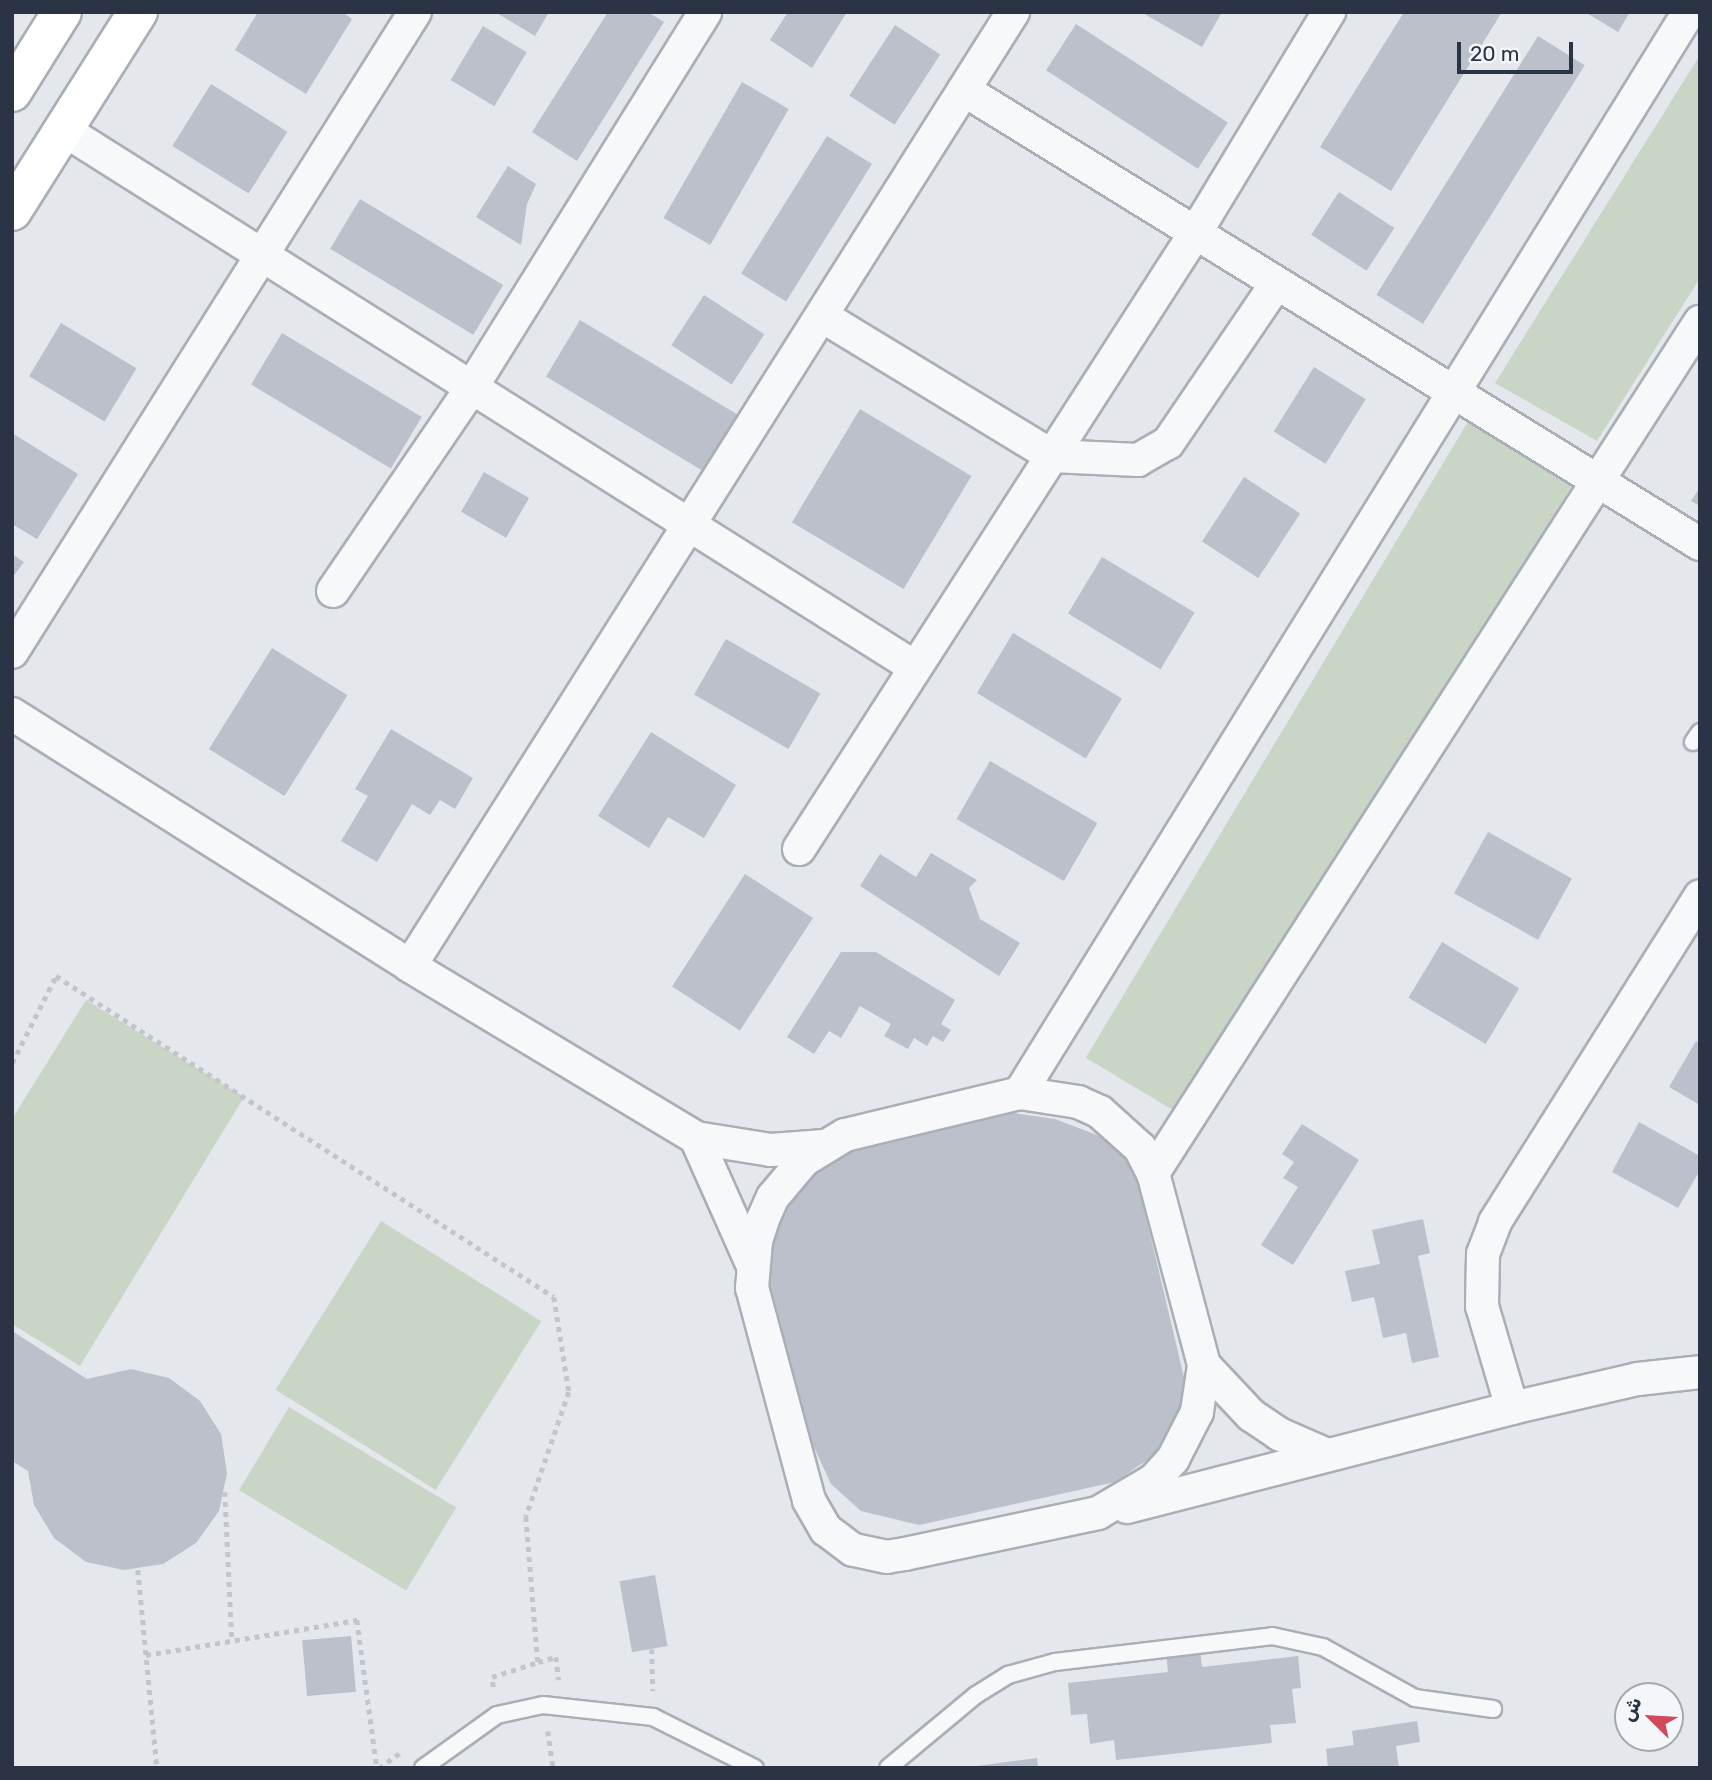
<!DOCTYPE html>
<meta charset="utf-8">
<style>
body{margin:0}
#map{position:relative;width:1712px;height:1780px;overflow:hidden;background:#e4e7ec;font-family:Rubik,"Noto Sans Arabic",sans-serif}
div>[style]{position:absolute}
.green>*{inset:0;background:#c9d6c5;transform-origin:0 0}
.building>*{inset:0;background:#bbc0ca;transform-origin:0 0}
.path>*{height:4.5px;margin-top:-2.25px;transform-origin:0;background:repeating-linear-gradient(90deg,#c2c5cb 0 5px,transparent 0 10px)}
.roads{filter:drop-shadow(2px 0 #a9aeb7) drop-shadow(-2px 0 #a9aeb7) drop-shadow(0 2px #a9aeb7) drop-shadow(0 -2px #a9aeb7)}
.lane>*{height:16px;margin:-8px;padding:0 8px;transform-origin:8px;border-radius:8px;background:#f7f8fa}
.street>*{height:32px;margin:-16px;padding:0 16px;transform-origin:16px;border-radius:16px;background:#f7f8fa}
.secondary>*{height:38px;margin:-19px;padding:0 19px;transform-origin:19px;border-radius:19px;background:#fff}
span{translate:-50% -50%;white-space:nowrap;text-align:center;line-height:1.15;-webkit-text-stroke:7px #f4f6f9;paint-order:stroke}
.frame{position:absolute;inset:0;border:14px solid #2b3445;pointer-events:none}
.north{position:absolute;left:1614px;top:1682px;width:70px;height:70px;box-sizing:border-box;background:#f4f6f9;border:2px solid #a4a8b1;border-radius:50%;rotate:294deg;font-size:19px;font-weight:700;line-height:28px;text-align:center;color:#2b3445}
.north::after{content:'';display:block;margin:auto;width:24px;height:32px;background:#d1495b;clip-path:polygon(50% 0,100% 100%,50% 72%,0 100%)}
.scale{position:absolute;left:1457px;top:42px;width:116px;height:32px;box-sizing:border-box;border:4px solid #2b3445;border-top:0;padding-left:9px;font-size:21px;line-height:24px;white-space:nowrap;color:#2b3445;-webkit-text-stroke:5px #f4f6f9;paint-order:stroke}
</style>
<div id="map">
<div class="green">
<i style="clip-path:polygon(1700px 55px,1700px 278px,1597px 441px,1495px 383px)"></i>
<i style="left:1469px;top:420px;width:122px;height:744px;rotate:31deg"></i>
<i style="clip-path:polygon(86px 1000px,244px 1097px,80px 1366px,12px 1324px,12px 1119px)"></i>
<i style="left:381px;top:1221px;width:189px;height:199px;rotate:32deg"></i>
<i style="left:289px;top:1407px;width:195px;height:97px;rotate:31deg"></i>
</div>
<div class="building">
<i style="clip-path:polygon(258px 12px,342px 12px,352px 19px,306px 94px,235px 50px)"></i>
<i style="clip-path:polygon(495px 12px,549px 12px,535px 36px)"></i>
<i style="clip-path:polygon(608px 12px,648px 12px,664px 22px,577px 161px,532px 132px)"></i>
<i style="clip-path:polygon(788px 12px,847px 12px,812px 68px,770px 40px)"></i>
<i style="clip-path:polygon(1141px 12px,1222px 12px,1202px 47px)"></i>
<i style="clip-path:polygon(1404px 12px,1502px 12px,1391px 191px,1320px 147px)"></i>
<i style="clip-path:polygon(1585px 12px,1630px 12px,1618px 32px)"></i>
<i style="left:1076px;top:24px;width:181px;height:55px;rotate:33deg"></i>
<i style="left:895px;top:25px;width:54px;height:84px;rotate:33deg"></i>
<i style="left:483px;top:26px;width:51px;height:63px;rotate:31deg"></i>
<i style="left:1538px;top:36px;width:55px;height:305px;rotate:32deg"></i>
<i style="left:742px;top:82px;width:54px;height:157px;rotate:30deg"></i>
<i style="left:211px;top:84px;width:90px;height:73px;rotate:32deg"></i>
<i style="left:827px;top:136px;width:53px;height:162px;rotate:32deg"></i>
<i style="clip-path:polygon(508px 166px,536px 184px,527px 204px,521px 245px,476px 217px)"></i>
<i style="left:1339px;top:192px;width:66px;height:51px;rotate:33deg"></i>
<i style="left:360px;top:199px;width:167px;height:58px;rotate:31deg"></i>
<i style="left:704px;top:295px;width:72px;height:60px;rotate:33deg"></i>
<i style="left:580px;top:320px;width:189px;height:66px;rotate:31deg"></i>
<i style="left:61px;top:323px;width:88px;height:62px;rotate:31deg"></i>
<i style="left:282px;top:333px;width:163px;height:60px;rotate:31deg"></i>
<i style="left:1314px;top:367px;width:61px;height:76px;rotate:32deg"></i>
<i style="left:860px;top:409px;width:130px;height:132px;rotate:31deg"></i>
<i style="clip-path:polygon(12px 433px,78px 474px,37px 539px,12px 524px)"></i>
<i style="left:484px;top:472px;width:52px;height:46px;rotate:30deg"></i>
<i style="left:1244px;top:477px;width:67px;height:77px;rotate:33deg"></i>
<i style="clip-path:polygon(1700px 487px,1700px 506px,1691px 501px)"></i>
<i style="clip-path:polygon(12px 554px,24px 562px,12px 578px)"></i>
<i style="left:1102px;top:557px;width:108px;height:66px;rotate:31deg"></i>
<i style="left:1013px;top:633px;width:127px;height:70px;rotate:31deg"></i>
<i style="left:726px;top:639px;width:109px;height:64px;rotate:30deg"></i>
<i style="left:272px;top:648px;width:89px;height:119px;rotate:32deg"></i>
<i style="clip-path:polygon(391px 729px,473px 778px,455px 809px,440px 800px,430px 815px,412px 804px,377px 862px,341px 841px,368px 796px,355px 789px)"></i>
<i style="clip-path:polygon(651px 732px,736px 785px,704px 838px,668px 817px,649px 848px,598px 816px)"></i>
<i style="left:990px;top:761px;width:124px;height:67px;rotate:30deg"></i>
<i style="left:1488px;top:832px;width:96px;height:70px;rotate:29deg"></i>
<i style="clip-path:polygon(931px 853px,977px 880px,969px 888px,980px 919px,1020px 943px,999px 976px,860px 886px,880px 854px,916px 877px)"></i>
<i style="left:745px;top:874px;width:81px;height:134px;rotate:33deg"></i>
<i style="left:1442px;top:942px;width:90px;height:65px;rotate:31deg"></i>
<i style="clip-path:polygon(841px 952px,876px 952px,955px 1000px,941px 1024px,951px 1030px,943px 1042px,933px 1036px,927px 1046px,914px 1038px,908px 1049px,884px 1036px,891px 1024px,860px 1006px,841px 1038px,829px 1031px,814px 1054px,787px 1037px)"></i>
<i style="clip-path:polygon(1696px 1041px,1700px 1043px,1700px 1105px,1669px 1087px)"></i>
<i style="clip-path:polygon(1013px 1113px,1055px 1119px,1102px 1137px,1134px 1167px,1189px 1398px,1156px 1454px,1115px 1482px,919px 1525px,861px 1511px,831px 1484px,812px 1443px,770px 1283px,772px 1247px,785px 1202px,807px 1175px,834px 1156px)"></i>
<i style="clip-path:polygon(1639px 1122px,1700px 1156px,1700px 1170px,1678px 1208px,1612px 1172px)"></i>
<i style="clip-path:polygon(1302px 1124px,1359px 1160px,1293px 1265px,1261px 1245px,1298px 1187px,1283px 1178px,1294px 1162px,1282px 1154px)"></i>
<i style="clip-path:polygon(1423px 1219px,1430px 1253px,1418px 1256px,1439px 1357px,1412px 1363px,1406px 1333px,1383px 1338px,1374px 1297px,1352px 1302px,1345px 1271px,1380px 1264px,1372px 1230px)"></i>
<i style="clip-path:polygon(12px 1331px,87px 1379px,131px 1369px,169px 1378px,200px 1401px,221px 1434px,227px 1473px,219px 1511px,196px 1543px,163px 1564px,124px 1570px,86px 1562px,54px 1538px,34px 1505px,28px 1471px,12px 1461px)"></i>
<i style="left:655px;top:1575px;width:72px;height:36px;rotate:80deg"></i>
<i style="left:351px;top:1636px;width:56px;height:49px;rotate:85deg"></i>
<i style="clip-path:polygon(1200px 1648px,1202px 1667px,1298px 1656px,1301px 1688px,1292px 1689px,1296px 1723px,1270px 1725px,1272px 1743px,1116px 1760px,1114px 1740px,1090px 1744px,1087px 1714px,1071px 1715px,1068px 1683px,1168px 1672px,1166px 1653px)"></i>
<i style="clip-path:polygon(1417px 1721px,1420px 1742px,1396px 1746px,1399px 1768px,1328px 1768px,1326px 1749px,1354px 1745px,1352px 1731px)"></i>
<i style="clip-path:polygon(1037px 1758px,1038px 1768px,977px 1768px,977px 1766px)"></i>
</div>
<div class="path">
<i style="left:12px;top:1063px;width:97px;rotate:-63.2deg"></i>
<i style="left:56px;top:976px;width:592px;rotate:32.8deg"></i>
<i style="left:554px;top:1297px;width:96px;rotate:81deg"></i>
<i style="left:569px;top:1392px;width:132px;rotate:109deg"></i>
<i style="left:526px;top:1517px;width:145px;rotate:85.3deg"></i>
<i style="left:538px;top:1662px;width:19px;rotate:-16deg"></i>
<i style="left:556px;top:1657px;width:23px;rotate:83deg"></i>
<i style="left:225px;top:1492px;width:149px;rotate:87.3deg"></i>
<i style="left:138px;top:1570px;width:199px;rotate:84.5deg"></i>
<i style="left:652px;top:1649px;width:42px;rotate:88.6deg"></i>
<i style="left:146px;top:1655px;width:214px;rotate:-9.4deg"></i>
<i style="left:357px;top:1620px;width:149px;rotate:82.3deg"></i>
<i style="left:493px;top:1687px;width:10px;rotate:-96deg"></i>
<i style="left:492px;top:1677px;width:48px;rotate:-18.1deg"></i>
<i style="left:548px;top:1731px;width:37px;rotate:82deg"></i>
<i style="left:379px;top:1768px;width:26px;rotate:-36deg"></i>
</div>
<div class="roads">
<div class="lane">
<i style="left:1693px;top:742px;width:12px;rotate:-55deg"></i>
<i style="left:423px;top:1768px;width:91px;rotate:-35.6deg"></i>
<i style="left:497px;top:1715px;width:47px;rotate:-12.3deg"></i>
<i style="left:543px;top:1705px;width:111px;rotate:6.2deg"></i>
<i style="left:653px;top:1717px;width:114px;rotate:26.6deg"></i>
<i style="left:888px;top:1768px;width:114px;rotate:-39.7deg"></i>
<i style="left:976px;top:1695px;width:38px;rotate:-32deg"></i>
<i style="left:1008px;top:1675px;width:49px;rotate:-15.5deg"></i>
<i style="left:1055px;top:1662px;width:219px;rotate:-6.8deg"></i>
<i style="left:1272px;top:1636px;width:52px;rotate:12.2deg"></i>
<i style="left:1323px;top:1647px;width:105px;rotate:29deg"></i>
<i style="left:1415px;top:1698px;width:79px;rotate:8deg"></i>
</div>
<div class="street">
<i style="left:964px;top:90px;width:865px;rotate:31.67deg"></i>
<i style="left:64px;top:130px;width:1004px;rotate:32.27deg"></i>
<i style="left:822px;top:316px;width:269px;rotate:31.3deg"></i>
<i style="left:1052px;top:456px;width:86px;rotate:2.7deg"></i>
<i style="left:1138px;top:460px;width:34px;rotate:-30deg"></i>
<i style="left:1168px;top:443px;width:192px;rotate:-55.8deg"></i>
<i style="left:333px;top:591px;width:243px;rotate:-55.7deg"></i>
<i style="left:470px;top:390px;width:445px;rotate:-58.1deg"></i>
<i style="left:12px;top:652px;width:756px;rotate:-57.8deg"></i>
<i style="left:12px;top:714px;width:471px;rotate:32.3deg"></i>
<i style="left:410px;top:966px;width:334px;rotate:31deg"></i>
<i style="left:696px;top:1138px;width:76px;rotate:9.1deg"></i>
<i style="left:771px;top:1150px;width:53px;rotate:-4.3deg"></i>
<i style="left:799px;top:849px;width:730px;rotate:-57.25deg"></i>
<i style="left:1194px;top:235px;width:261px;rotate:-58.8deg"></i>
<i style="left:410px;top:966px;width:1129px;rotate:-57.7deg"></i>
<i style="left:1020px;top:1093px;width:59px;rotate:8.8deg"></i>
<i style="left:1078px;top:1102px;width:24px;rotate:24deg"></i>
<i style="left:1100px;top:1112px;width:54px;rotate:42deg"></i>
<i style="left:1140px;top:1148px;width:28px;rotate:63deg"></i>
<i style="left:1153px;top:1173px;width:199px;rotate:75.1deg"></i>
<i style="left:1204px;top:1365px;width:48px;rotate:98.5deg"></i>
<i style="left:1197px;top:1412px;width:53px;rotate:117.1deg"></i>
<i style="left:1173px;top:1459px;width:28px;rotate:132deg"></i>
<i style="left:1154px;top:1480px;width:65px;rotate:149.5deg"></i>
<i style="left:1098px;top:1513px;width:197px;rotate:168deg"></i>
<i style="left:905px;top:1554px;width:18px;rotate:171deg"></i>
<i style="left:887px;top:1557px;width:35px;rotate:-168deg"></i>
<i style="left:853px;top:1550px;width:34px;rotate:-143deg"></i>
<i style="left:826px;top:1530px;width:34px;rotate:-120deg"></i>
<i style="left:809px;top:1500px;width:220px;rotate:-105deg"></i>
<i style="left:752px;top:1288px;width:47px;rotate:-85.1deg"></i>
<i style="left:756px;top:1241px;width:23px;rotate:-72deg"></i>
<i style="left:763px;top:1219px;width:24px;rotate:-66deg"></i>
<i style="left:773px;top:1197px;width:48px;rotate:-50deg"></i>
<i style="left:804px;top:1160px;width:48px;rotate:-31.4deg"></i>
<i style="left:845px;top:1135px;width:180px;rotate:-13.5deg"></i>
<i style="left:1020px;top:1093px;width:1271px;rotate:-58.25deg"></i>
<i style="left:696px;top:1138px;width:138px;rotate:66deg"></i>
<i style="left:1153px;top:1173px;width:1012px;rotate:-57.27deg"></i>
<i style="left:1204px;top:1365px;width:69px;rotate:46.8deg"></i>
<i style="left:1251px;top:1415px;width:34px;rotate:34deg"></i>
<i style="left:1279px;top:1434px;width:48px;rotate:23.4deg"></i>
<i style="left:1512px;top:1408px;width:106px;rotate:-106.4deg"></i>
<i style="left:1482px;top:1306px;width:52px;rotate:-88.9deg"></i>
<i style="left:1483px;top:1254px;width:34px;rotate:-69deg"></i>
<i style="left:1495px;top:1222px;width:385px;rotate:-57.8deg"></i>
<i style="left:1127px;top:1507px;width:398px;rotate:-14.4deg"></i>
<i style="left:1512px;top:1408px;width:129px;rotate:-13deg"></i>
<i style="left:1638px;top:1379px;width:62px;rotate:-6.4deg"></i>
</div>
<div class="secondary">
<i style="left:12px;top:92px;width:94px;rotate:-58deg"></i>
<i style="left:12px;top:211px;width:236px;rotate:-57.7deg"></i>
</div>
</div>
<div class="frame"></div>
<div class="north">ش</div>
<div class="scale">20 m</div>
</div>
